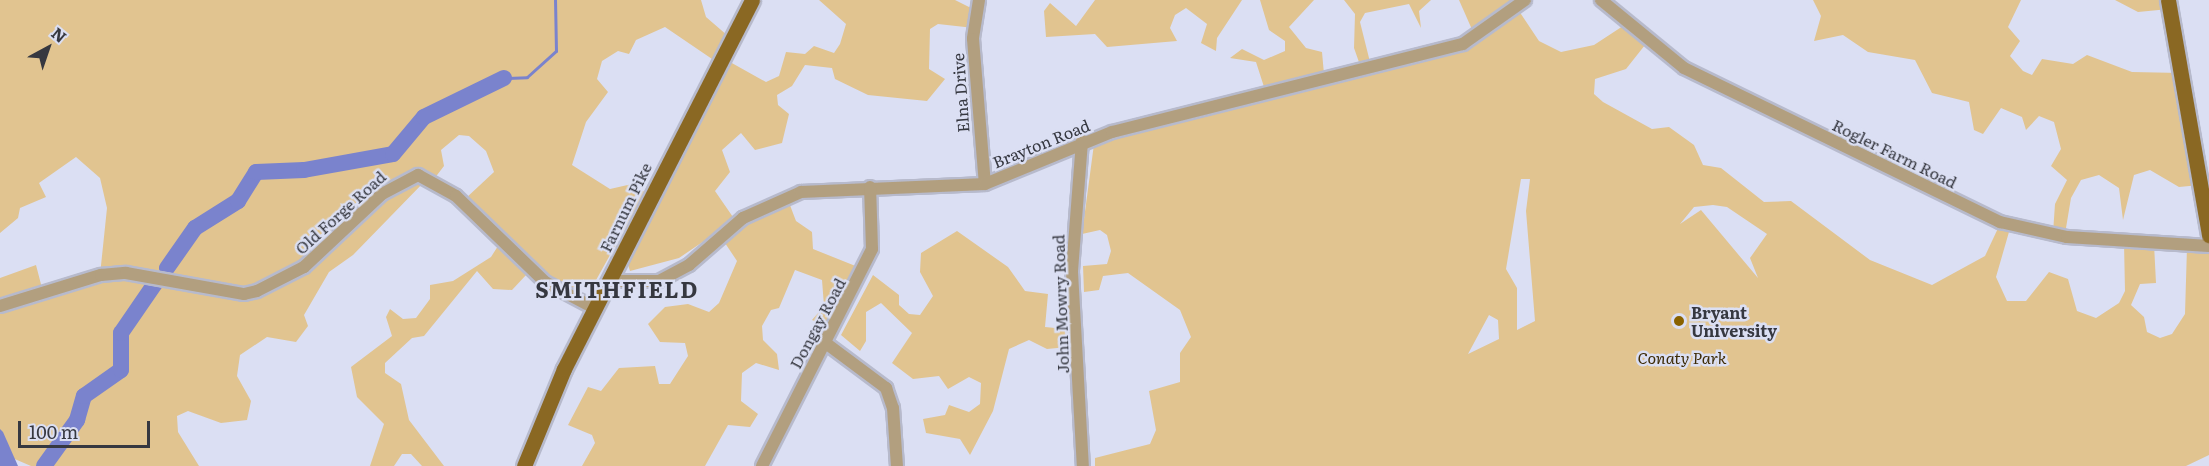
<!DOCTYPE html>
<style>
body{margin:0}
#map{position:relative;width:2209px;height:466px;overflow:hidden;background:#dbdff3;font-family:Literata,serif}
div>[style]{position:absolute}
.green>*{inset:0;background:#e1c490}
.water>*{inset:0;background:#7a83cd}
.stream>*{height:3px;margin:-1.5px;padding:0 1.5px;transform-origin:1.5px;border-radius:1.5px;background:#7a83cd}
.river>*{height:16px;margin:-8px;padding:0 8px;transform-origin:8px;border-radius:8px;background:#7a83cd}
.roads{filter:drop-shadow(2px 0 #b7bacc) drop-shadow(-2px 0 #b7bacc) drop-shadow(0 2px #b7bacc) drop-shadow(0 -2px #b7bacc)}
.minor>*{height:12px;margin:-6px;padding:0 6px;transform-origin:6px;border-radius:6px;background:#b29f7f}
.major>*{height:15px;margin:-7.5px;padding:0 7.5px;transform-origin:7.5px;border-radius:7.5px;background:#8a6823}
.dots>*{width:16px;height:16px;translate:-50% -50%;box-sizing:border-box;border:3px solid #dbdff3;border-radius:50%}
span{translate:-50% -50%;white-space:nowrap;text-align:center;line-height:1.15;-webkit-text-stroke:5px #dbdff3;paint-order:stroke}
.street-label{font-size:16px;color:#363840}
.poi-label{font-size:16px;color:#363840;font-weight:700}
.left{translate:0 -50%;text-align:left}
.park-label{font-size:16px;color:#3d2b06;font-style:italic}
.district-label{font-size:22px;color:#363840;font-weight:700;letter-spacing:1.5px}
.north{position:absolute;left:18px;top:18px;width:60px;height:60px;-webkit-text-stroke:4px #dbdff3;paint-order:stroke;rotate:40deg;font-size:16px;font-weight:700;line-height:24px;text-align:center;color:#363840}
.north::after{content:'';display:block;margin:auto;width:21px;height:27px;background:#363840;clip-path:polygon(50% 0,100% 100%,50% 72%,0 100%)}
.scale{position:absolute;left:18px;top:421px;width:132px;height:27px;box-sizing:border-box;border:3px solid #363840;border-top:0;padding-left:8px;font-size:18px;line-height:21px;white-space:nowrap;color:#363840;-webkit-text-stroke:4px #dbdff3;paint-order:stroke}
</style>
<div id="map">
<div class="green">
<i style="clip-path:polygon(0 0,701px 0,706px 17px,728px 36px,715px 61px,665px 27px,636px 40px,629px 54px,618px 51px,602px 61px,597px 79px,608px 92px,586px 122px,572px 165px,610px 189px,632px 184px,645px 192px,595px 282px,573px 290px,555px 284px,465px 199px,494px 172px,486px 151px,469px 136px,459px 135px,441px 150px,444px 166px,434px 179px,426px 180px,353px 255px,329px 272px,304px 315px,308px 326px,296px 342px,267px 337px,240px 355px,237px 376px,251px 401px,247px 420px,221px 423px,188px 411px,177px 416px,178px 432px,199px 466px,31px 466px,10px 457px,0 438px,0 278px,36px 265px,43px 292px,100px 275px,107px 208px,100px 178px,76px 157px,39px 183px,46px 197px,20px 208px,18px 218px,0 233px)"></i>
<i style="clip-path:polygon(819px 0,955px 0,975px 10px,974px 28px,938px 24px,930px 29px,929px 69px,945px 79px,927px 101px,868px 95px,835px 79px,832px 68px,805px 65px,792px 86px,777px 95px,778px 105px,789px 114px,782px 143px,755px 150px,741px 133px,722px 150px,730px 172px,715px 191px,735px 220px,679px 258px,630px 271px,625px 255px,730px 62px,766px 82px,779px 76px,786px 52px,805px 54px,814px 46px,834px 53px,840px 44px,846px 24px)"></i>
<i style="clip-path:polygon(1095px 0,1242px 0,1217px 38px,1216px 51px,1201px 43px,1207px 24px,1186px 8px,1175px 15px,1170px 28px,1177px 41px,1107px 47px,1095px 34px,1046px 37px,1044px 11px,1050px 3px,1076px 26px)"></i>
<i style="clip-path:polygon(1260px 0,1314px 0,1289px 27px,1306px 48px,1322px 52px,1324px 74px,1265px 90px,1256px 62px,1230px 58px,1242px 49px,1264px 60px,1285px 51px,1285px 41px,1269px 30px)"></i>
<i style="clip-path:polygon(1344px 0,1431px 0,1419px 11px,1421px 28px,1409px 4px,1365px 13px,1360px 22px,1370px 62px,1360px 65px,1354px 48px,1355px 14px)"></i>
<i style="clip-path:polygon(1459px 0,1517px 0,1474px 34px)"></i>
<i style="clip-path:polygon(1813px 0,2021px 0,2008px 27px,2020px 41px,2010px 56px,2023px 71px,2032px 75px,2042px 59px,2073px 64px,2087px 55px,2132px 72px,2181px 73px,2201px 179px,2209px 177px,2209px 228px,2200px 185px,2179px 187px,2150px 170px,2134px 175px,2123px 220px,2119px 188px,2099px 175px,2081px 180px,2071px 198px,2065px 234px,2053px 233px,2055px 204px,2067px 180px,2051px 166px,2061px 149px,2054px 122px,2039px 116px,2026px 130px,2022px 117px,2001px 108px,1983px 134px,1974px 130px,1969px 102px,1932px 93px,1915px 60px,1868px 52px,1843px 35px,1814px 41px,1821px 16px)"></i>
<i style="clip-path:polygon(2115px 0,2178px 0,2175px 17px,2169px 9px,2138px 12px)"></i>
<i style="clip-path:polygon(evenodd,1519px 11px,1539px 41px,1561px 52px,1594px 45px,1623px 26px,1645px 45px,1626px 69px,1595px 79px,1594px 94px,1603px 102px,1652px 129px,1669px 127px,1694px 145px,1703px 165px,1721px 168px,1764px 202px,1791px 201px,1870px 260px,1932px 285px,1985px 256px,2000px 224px,2011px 225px,1996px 277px,2007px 301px,2026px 301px,2049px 272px,2068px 279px,2077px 311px,2096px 318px,2119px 303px,2125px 291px,2124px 243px,2154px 244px,2156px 283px,2140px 284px,2131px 305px,2144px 317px,2147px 332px,2160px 338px,2172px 334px,2185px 314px,2187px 247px,2209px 247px,2209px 455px,2186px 466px,1095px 466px,1095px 458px,1150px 444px,1156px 430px,1149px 391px,1180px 382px,1180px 353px,1191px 337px,1180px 310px,1128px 273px,1103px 276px,1099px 290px,1084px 292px,1083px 266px,1107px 264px,1111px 251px,1107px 235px,1100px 230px,1082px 234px,1094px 144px,1450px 55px,1519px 11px,1521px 179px,1530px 179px,1526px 211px,1535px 321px,1517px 330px,1517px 288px,1506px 269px,1521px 179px,1519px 11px,1713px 205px,1727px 207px,1767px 234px,1750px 258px,1758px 278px,1701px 210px,1680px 224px,1694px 207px,1713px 205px,1519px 11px,1489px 315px,1498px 320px,1499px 339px,1468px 354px,1489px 315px)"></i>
<i style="clip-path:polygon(788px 200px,796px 221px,812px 232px,813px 249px,858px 267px,828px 327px,812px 320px,824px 306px,822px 280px,795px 270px,779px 308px,771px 310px,762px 326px,763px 340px,777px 354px,779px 370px,756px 363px,742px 373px,741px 401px,758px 414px,750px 427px,728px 425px,705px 466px,582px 466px,595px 443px,592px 435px,568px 425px,588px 387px,601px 391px,619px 368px,655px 366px,659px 384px,670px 384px,688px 356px,685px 343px,660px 342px,648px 324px,665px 307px,688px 304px,709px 312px,719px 303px,737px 261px,723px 240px)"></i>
<i style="clip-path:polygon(957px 231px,1008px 267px,1025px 291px,1048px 294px,1045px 327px,1075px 330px,1078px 346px,1047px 349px,1029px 340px,1009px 349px,993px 411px,970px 455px,960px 439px,926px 433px,923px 419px,945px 415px,949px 405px,969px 412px,980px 404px,981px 383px,969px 377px,948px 389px,939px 376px,913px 379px,892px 363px,912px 333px,881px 303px,866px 312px,866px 341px,860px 351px,841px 335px,873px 275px,899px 295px,899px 305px,909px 314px,920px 315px,933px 296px,920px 272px,921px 253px)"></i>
<i style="clip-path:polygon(498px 246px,527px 274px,512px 290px,493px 289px,477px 271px,424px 336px,412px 338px,385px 363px,385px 373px,401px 384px,409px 420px,444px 466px,422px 466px,411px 454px,402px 454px,394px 466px,370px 466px,384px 424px,357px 397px,351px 367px,392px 336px,386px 317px,390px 309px,403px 319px,416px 318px,430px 299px,430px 285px,453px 281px,491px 257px)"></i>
</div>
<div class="water">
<i style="clip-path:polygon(0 429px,3px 432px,18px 466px,0 466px)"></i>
</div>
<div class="stream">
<i style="left:504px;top:78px;width:23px;rotate:-2deg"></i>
<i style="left:527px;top:77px;width:39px;rotate:-42deg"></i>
<i style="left:556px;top:51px;width:51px;rotate:-91.1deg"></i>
</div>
<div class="river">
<i style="left:167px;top:268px;width:49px;rotate:-55deg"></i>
<i style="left:195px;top:228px;width:51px;rotate:-32.1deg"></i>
<i style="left:238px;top:201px;width:34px;rotate:-58deg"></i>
<i style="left:256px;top:172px;width:48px;rotate:-2.4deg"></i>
<i style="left:304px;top:170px;width:90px;rotate:-10.2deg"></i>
<i style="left:393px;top:154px;width:48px;rotate:-50deg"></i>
<i style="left:424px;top:117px;width:89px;rotate:-26deg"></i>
<i style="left:44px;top:466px;width:57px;rotate:-54.3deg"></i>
<i style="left:77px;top:420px;width:25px;rotate:-74deg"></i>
<i style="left:84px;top:396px;width:45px;rotate:-35.1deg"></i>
<i style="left:121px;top:370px;width:37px;rotate:-90deg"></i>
<i style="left:121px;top:333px;width:62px;rotate:-55.5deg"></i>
</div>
<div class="roads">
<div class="minor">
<i style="left:979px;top:0;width:39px;rotate:99deg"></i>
<i style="left:973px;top:39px;width:145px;rotate:85.3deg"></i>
<i style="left:1601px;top:0;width:107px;rotate:39.3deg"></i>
<i style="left:1684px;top:68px;width:352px;rotate:26deg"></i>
<i style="left:2000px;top:222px;width:69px;rotate:12.6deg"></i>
<i style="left:2067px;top:237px;width:142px;rotate:3.6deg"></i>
<i style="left:1082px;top:141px;width:131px;rotate:94.4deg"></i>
<i style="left:1072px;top:272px;width:194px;rotate:86.8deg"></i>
<i style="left:610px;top:281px;width:49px"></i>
<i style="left:659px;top:281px;width:34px;rotate:-28deg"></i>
<i style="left:689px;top:265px;width:72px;rotate:-41deg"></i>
<i style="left:743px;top:218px;width:64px;rotate:-24.1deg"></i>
<i style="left:801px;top:192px;width:184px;rotate:-2.5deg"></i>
<i style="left:985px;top:184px;width:137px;rotate:-22.3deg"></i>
<i style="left:1112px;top:132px;width:362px;rotate:-14.1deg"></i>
<i style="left:1463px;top:44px;width:76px;rotate:-35.4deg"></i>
<i style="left:0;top:306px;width:106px;rotate:-17.1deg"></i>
<i style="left:101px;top:275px;width:25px;rotate:-5deg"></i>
<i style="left:126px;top:273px;width:120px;rotate:10.1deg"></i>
<i style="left:244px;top:294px;width:13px;rotate:-13deg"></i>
<i style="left:257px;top:291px;width:53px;rotate:-27.1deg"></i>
<i style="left:304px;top:267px;width:107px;rotate:-43.1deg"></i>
<i style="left:382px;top:194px;width:41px;rotate:-27.8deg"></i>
<i style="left:418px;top:175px;width:43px;rotate:28.9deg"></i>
<i style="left:456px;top:196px;width:124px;rotate:44deg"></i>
<i style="left:545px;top:282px;width:55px;rotate:28deg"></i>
<i style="left:827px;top:344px;width:74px;rotate:36.7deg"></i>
<i style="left:886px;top:388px;width:21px;rotate:71deg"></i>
<i style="left:893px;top:408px;width:58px;rotate:86.1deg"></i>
<i style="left:762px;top:466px;width:243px;rotate:-63.1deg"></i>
<i style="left:872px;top:249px;width:62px;rotate:-91.8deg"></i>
</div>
<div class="major">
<i style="left:2168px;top:0;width:239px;rotate:80.1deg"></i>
<i style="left:524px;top:466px;width:105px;rotate:-67.6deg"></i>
<i style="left:564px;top:369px;width:414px;rotate:-63deg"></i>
</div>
</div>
<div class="dots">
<i style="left:1679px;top:321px;background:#896200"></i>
</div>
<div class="street-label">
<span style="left:960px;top:93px;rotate:-94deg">Elna Drive</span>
<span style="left:1041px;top:143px;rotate:-22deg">Brayton Road</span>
<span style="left:1895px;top:153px;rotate:26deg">Rogler Farm Road</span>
<span style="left:625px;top:207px;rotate:-64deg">Farnum Pike</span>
<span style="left:340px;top:212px;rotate:-42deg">Old Forge Road</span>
<span style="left:1060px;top:304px;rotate:-92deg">John Mowry Road</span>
<span style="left:817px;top:323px;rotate:-62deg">Dongay Road</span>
</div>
<div class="poi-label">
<span class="left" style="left:1691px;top:321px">Bryant<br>University</span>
</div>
<div class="park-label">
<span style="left:1682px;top:357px">Conaty Park</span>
</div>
<div class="district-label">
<span style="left:617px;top:289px">SMITHFIELD</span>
</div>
<div class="north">N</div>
<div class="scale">100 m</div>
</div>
